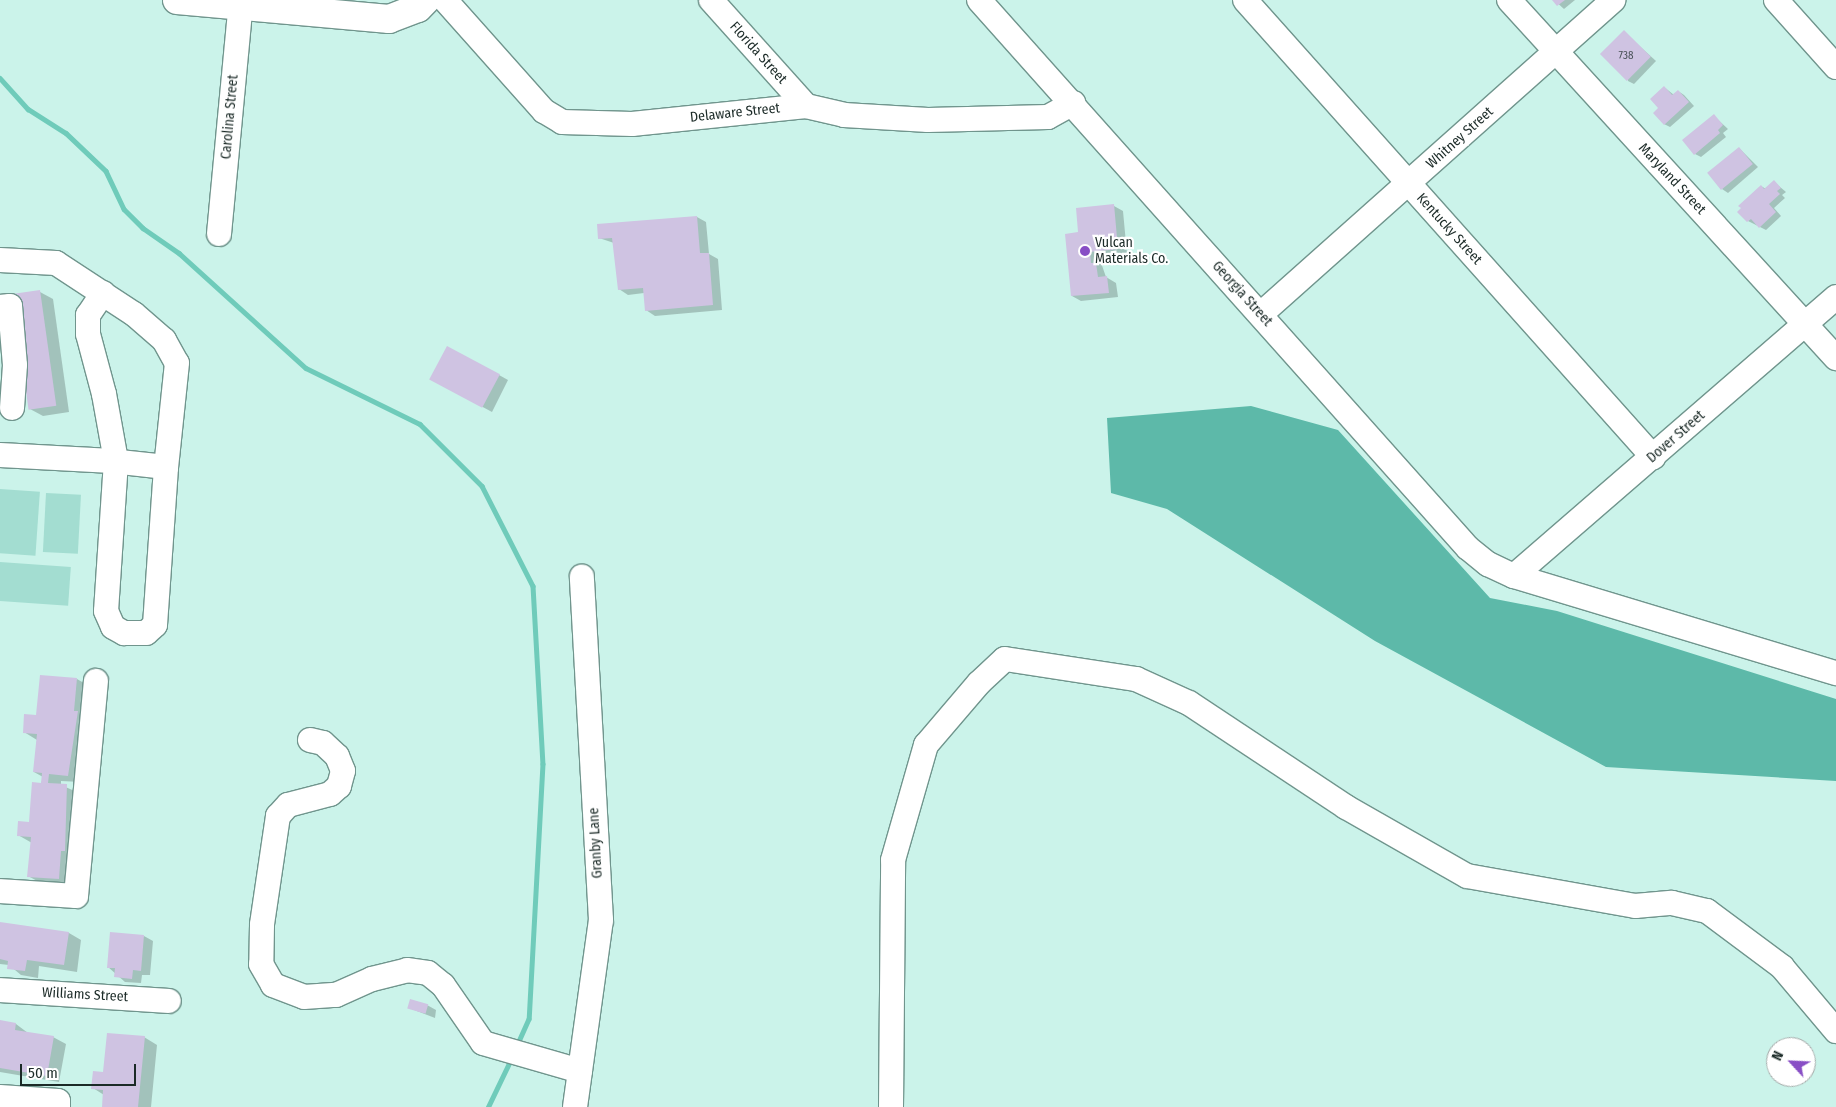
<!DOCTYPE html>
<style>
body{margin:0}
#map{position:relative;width:1836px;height:1107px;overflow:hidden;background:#cbf3ea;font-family:"Fira Sans Condensed",sans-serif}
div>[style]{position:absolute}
.green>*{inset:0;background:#a3ddd1;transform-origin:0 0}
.forest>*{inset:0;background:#5db9a9}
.shadow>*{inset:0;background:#0003}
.stream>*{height:4.5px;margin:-2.25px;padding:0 2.25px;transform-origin:2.25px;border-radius:2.25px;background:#6fcbba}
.building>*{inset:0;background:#cfc3e2;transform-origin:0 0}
.roads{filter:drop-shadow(1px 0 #70958d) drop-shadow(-1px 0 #70958d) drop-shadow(0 1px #70958d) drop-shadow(0 -1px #70958d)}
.minor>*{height:24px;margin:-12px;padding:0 12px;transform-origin:12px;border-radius:12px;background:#fff}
.major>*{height:28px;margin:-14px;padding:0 14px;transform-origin:14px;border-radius:14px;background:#fff}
.dots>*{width:14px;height:14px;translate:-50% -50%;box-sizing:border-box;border:2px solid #fff;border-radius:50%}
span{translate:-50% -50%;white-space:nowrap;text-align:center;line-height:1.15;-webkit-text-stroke:4.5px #fff;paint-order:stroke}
.number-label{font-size:11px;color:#485056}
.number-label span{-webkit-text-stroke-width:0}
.street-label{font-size:14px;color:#1b2a27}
.poi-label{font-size:14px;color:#1b2a27}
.left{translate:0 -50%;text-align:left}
.north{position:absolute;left:1766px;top:1037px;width:50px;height:50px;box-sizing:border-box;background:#fff;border:1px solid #a4aaa9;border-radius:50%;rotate:295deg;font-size:14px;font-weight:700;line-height:20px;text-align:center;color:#1b2a27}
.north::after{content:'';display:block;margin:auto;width:18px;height:22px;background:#884ec5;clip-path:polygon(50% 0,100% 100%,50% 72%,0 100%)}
.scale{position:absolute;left:20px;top:1064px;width:116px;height:22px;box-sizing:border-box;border:2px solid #1b2a27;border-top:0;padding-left:6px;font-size:15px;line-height:18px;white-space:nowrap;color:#1b2a27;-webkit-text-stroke:4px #fff;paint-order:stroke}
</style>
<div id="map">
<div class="green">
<i style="left:0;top:489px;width:40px;height:64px;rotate:4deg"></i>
<i style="left:46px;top:493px;width:35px;height:59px;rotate:3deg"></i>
<i style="left:0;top:562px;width:71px;height:39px;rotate:4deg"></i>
</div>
<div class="forest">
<i style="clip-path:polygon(1251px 406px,1338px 430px,1490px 598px,1557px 611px,1836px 699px,1836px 781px,1606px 767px,1375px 641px,1167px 509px,1111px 493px,1107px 418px)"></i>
</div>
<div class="shadow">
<i style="clip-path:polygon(1554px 0,1575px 0,1564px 9px)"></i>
<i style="clip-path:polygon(1624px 32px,1656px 61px,1634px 84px,1628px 81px)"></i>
<i style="clip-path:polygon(1664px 87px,1674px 95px,1678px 91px,1684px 95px,1694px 106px,1670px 127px,1664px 124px,1660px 108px)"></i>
<i style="clip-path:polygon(1714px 116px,1728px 129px,1723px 133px,1726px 137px,1701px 157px,1695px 154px)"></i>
<i style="clip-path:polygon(1739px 148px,1758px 167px,1728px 193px,1722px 189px)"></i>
<i style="clip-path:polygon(1774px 182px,1786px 192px,1782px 195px,1785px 198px,1774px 208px,1781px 216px,1766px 230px,1748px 221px,1761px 186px,1766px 189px)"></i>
<i style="clip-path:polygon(1114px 206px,1123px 211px,1127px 254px,1099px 257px,1106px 277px,1116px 283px,1118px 297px,1081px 301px,1072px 296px,1080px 234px)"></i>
<i style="clip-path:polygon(697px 217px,706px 222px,709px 254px,718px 259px,722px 310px,655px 316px,646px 310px,644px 293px,628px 295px,619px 289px,614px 243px,599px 238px,598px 225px)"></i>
<i style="clip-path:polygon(40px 292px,53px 299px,69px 412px,43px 416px,30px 409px)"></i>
<i style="clip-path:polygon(499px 375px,508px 380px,492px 412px,440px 384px)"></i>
<i style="clip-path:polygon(77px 679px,89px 686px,81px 782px,61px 781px,61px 785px,79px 793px,71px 886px,41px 883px,28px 876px,32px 843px,18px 835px,30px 823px,43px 777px,34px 772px,37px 740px,24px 732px)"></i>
<i style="clip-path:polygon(0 923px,69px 933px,81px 940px,77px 972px,39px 966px,38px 978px,21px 975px,9px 965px,0 964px)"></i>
<i style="clip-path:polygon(144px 936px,153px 941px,150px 975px,142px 975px,141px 983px,125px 982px,108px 967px)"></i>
<i style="clip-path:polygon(427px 1005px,436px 1010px,435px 1018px,409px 1008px)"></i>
<i style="clip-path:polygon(0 1021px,16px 1024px,28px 1033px,53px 1037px,66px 1044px,59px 1082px,0 1072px)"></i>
<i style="clip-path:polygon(144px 1037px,157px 1045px,151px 1107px,103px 1107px,104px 1095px,93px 1088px,104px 1073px)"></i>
</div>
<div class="stream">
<i style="left:0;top:78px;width:42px;rotate:47.9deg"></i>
<i style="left:28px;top:109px;width:45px;rotate:32.3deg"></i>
<i style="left:66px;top:133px;width:55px;rotate:43.5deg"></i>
<i style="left:106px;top:171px;width:42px;rotate:64.7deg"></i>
<i style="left:124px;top:209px;width:27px;rotate:45deg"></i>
<i style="left:143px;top:228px;width:44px;rotate:34.8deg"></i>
<i style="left:179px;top:253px;width:171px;rotate:42.2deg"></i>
<i style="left:306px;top:368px;width:127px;rotate:26.2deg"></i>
<i style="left:420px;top:424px;width:88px;rotate:45deg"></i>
<i style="left:482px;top:486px;width:112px;rotate:63deg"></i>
<i style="left:533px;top:586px;width:178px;rotate:86.8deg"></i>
<i style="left:543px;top:764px;width:255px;rotate:93.1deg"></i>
<i style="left:529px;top:1019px;width:30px;rotate:114deg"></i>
<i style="left:488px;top:1107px;width:55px;rotate:-64.4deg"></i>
</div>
<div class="building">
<i style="clip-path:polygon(1552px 0,1565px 0,1557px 6px)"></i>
<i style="left:1624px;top:30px;width:38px;height:34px;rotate:45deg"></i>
<i style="clip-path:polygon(1664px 86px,1672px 95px,1678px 90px,1689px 102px,1664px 125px,1653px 113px,1658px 108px,1650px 99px)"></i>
<i style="clip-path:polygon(1714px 114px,1723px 125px,1718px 130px,1720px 133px,1694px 155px,1682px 140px)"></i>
<i style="left:1739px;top:147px;width:22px;height:41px;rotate:51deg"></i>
<i style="clip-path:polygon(1774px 180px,1781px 188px,1777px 191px,1780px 194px,1769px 204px,1776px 212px,1759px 228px,1751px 219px,1747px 222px,1737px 212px,1741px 208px,1738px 206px,1761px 185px,1764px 189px)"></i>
<i style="clip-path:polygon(1114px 204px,1118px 249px,1090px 252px,1091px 263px,1096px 263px,1098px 277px,1107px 276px,1109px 293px,1071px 296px,1065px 234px,1078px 232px,1076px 208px)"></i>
<i style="clip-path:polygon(697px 216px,700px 253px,709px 253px,713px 305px,645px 311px,643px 288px,618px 290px,612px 238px,598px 239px,597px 224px)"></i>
<i style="left:40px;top:290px;width:117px;height:28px;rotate:82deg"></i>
<i style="left:447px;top:346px;width:60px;height:38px;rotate:28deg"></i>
<i style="clip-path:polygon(40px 675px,77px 678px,74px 711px,78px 711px,68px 776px,49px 774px,48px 783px,67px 784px,65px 851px,61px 851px,59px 879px,27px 877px,31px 837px,17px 836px,18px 821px,29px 822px,32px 782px,41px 783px,42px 773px,33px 772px,37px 734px,23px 733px,24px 714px,36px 715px)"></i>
<i style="clip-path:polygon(0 922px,69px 932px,64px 965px,27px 960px,25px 971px,7px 969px,8px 961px,0 959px)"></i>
<i style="clip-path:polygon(110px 932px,144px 935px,141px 971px,133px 970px,132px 979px,114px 977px,115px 968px,107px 968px)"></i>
<i style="left:410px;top:999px;width:19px;height:10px;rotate:16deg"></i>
<i style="clip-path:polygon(0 1020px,16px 1023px,15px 1030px,54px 1036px,47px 1076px,0 1068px)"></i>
<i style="clip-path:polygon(107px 1033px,145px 1036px,138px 1107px,102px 1107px,103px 1090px,91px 1089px,93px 1071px,103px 1072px)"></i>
</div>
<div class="roads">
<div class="minor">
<i style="left:445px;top:0;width:149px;rotate:48.3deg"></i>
<i style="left:544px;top:111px;width:21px;rotate:31deg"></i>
<i style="left:562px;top:122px;width:70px;rotate:1.6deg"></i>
<i style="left:632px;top:124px;width:175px;rotate:-5.9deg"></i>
<i style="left:806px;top:106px;width:39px;rotate:13deg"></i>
<i style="left:844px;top:115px;width:84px;rotate:3.4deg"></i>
<i style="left:928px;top:120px;width:120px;rotate:-1.4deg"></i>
<i style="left:1048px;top:117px;width:29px;rotate:-29deg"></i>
<i style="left:711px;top:0;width:142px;rotate:48.1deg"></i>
<i style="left:979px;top:0;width:734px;rotate:48.26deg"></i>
<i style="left:1468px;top:548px;width:26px;rotate:39deg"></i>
<i style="left:1488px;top:564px;width:29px;rotate:25deg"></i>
<i style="left:1514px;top:576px;width:336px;rotate:16.8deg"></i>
<i style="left:1245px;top:0;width:613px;rotate:48.24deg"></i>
<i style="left:1509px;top:0;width:485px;rotate:47.6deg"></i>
<i style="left:1776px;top:0;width:90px;rotate:48.2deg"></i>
<i style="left:219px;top:234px;width:235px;rotate:-84.6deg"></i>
<i style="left:0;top:260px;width:56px;rotate:3.1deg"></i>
<i style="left:56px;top:263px;width:93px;rotate:33.2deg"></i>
<i style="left:134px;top:314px;width:40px;rotate:41deg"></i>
<i style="left:164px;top:340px;width:26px;rotate:61deg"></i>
<i style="left:177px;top:363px;width:105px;rotate:96deg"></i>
<i style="left:166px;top:467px;width:54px;rotate:-173.7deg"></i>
<i style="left:112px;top:461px;width:112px;rotate:-176.9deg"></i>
<i style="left:103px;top:293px;width:27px;rotate:124deg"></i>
<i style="left:88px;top:315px;width:19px;rotate:90deg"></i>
<i style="left:88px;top:334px;width:62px;rotate:75.1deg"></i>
<i style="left:104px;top:394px;width:68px;rotate:79.8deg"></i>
<i style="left:116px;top:461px;width:150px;rotate:93.8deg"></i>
<i style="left:106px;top:611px;width:17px;rotate:66deg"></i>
<i style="left:113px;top:627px;width:13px;rotate:29deg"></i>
<i style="left:124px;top:633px;width:22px"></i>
<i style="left:146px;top:633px;width:12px;rotate:-42deg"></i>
<i style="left:155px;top:625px;width:158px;rotate:-86deg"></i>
<i style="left:0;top:307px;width:10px;rotate:-6deg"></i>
<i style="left:10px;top:306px;width:59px;rotate:85.2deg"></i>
<i style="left:15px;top:365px;width:43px;rotate:94deg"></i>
<i style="left:1261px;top:314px;width:472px;rotate:-41.7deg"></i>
<i style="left:1514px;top:576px;width:426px;rotate:-40.9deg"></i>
<i style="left:310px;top:740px;width:13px;rotate:13deg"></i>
<i style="left:323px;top:743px;width:19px;rotate:43deg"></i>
<i style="left:337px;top:756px;width:16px;rotate:68deg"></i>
<i style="left:343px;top:771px;width:16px;rotate:105deg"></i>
<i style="left:339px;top:786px;width:12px;rotate:138deg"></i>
<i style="left:330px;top:794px;width:43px;rotate:165.3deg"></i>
<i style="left:288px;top:805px;width:15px;rotate:132deg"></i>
<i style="left:278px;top:816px;width:110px;rotate:98.4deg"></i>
<i style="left:262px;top:925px;width:39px;rotate:91deg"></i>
<i style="left:261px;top:964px;width:24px;rotate:60deg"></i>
<i style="left:273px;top:985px;width:33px;rotate:21deg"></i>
<i style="left:304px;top:997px;width:32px;rotate:-4deg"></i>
<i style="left:336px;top:995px;width:39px;rotate:-24deg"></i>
<i style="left:372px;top:979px;width:36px;rotate:-14deg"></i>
<i style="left:407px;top:970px;width:21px;rotate:8deg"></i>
<i style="left:428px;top:973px;width:19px;rotate:39deg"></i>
<i style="left:443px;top:985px;width:70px;rotate:55.4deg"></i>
<i style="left:483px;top:1043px;width:101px;rotate:16.1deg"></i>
<i style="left:0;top:891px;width:76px;rotate:3.8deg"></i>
<i style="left:76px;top:896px;width:216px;rotate:-84.7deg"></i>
<i style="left:0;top:990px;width:169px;rotate:3.7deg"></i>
<i style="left:0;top:1097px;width:58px;rotate:3.9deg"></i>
<i style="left:58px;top:1101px;width:6px;rotate:90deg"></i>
<i style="left:575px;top:1107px;width:189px;rotate:-82.1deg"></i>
<i style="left:601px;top:920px;width:344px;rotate:-93.2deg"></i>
<i style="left:891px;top:1107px;width:247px;rotate:-89.5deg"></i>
<i style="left:893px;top:860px;width:120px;rotate:-74deg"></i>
<i style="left:926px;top:745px;width:82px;rotate:-49.5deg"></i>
<i style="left:979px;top:683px;width:35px;rotate:-43deg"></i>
<i style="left:1005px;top:659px;width:133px;rotate:8.7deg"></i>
<i style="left:1136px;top:679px;width:58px;rotate:24.4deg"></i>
<i style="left:1189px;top:703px;width:188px;rotate:33.5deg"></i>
<i style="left:1346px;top:807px;width:139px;rotate:29.7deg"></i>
<i style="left:1467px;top:876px;width:171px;rotate:10.1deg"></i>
<i style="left:1635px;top:906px;width:37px;rotate:-5deg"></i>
<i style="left:1672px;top:903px;width:36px;rotate:13deg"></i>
<i style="left:1707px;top:911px;width:94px;rotate:36.7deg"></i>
<i style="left:1782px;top:967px;width:84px;rotate:49.8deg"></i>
</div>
<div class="major">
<i style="left:177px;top:0;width:213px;rotate:5.1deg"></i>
<i style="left:389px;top:19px;width:31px;rotate:-21deg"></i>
<i style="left:418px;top:8px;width:11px;rotate:-45deg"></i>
</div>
</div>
<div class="dots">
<i style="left:1085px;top:251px;background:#884ec5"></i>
</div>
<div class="number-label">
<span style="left:1626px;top:56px">738</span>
</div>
<div class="street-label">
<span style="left:758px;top:53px;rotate:48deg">Florida Street</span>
<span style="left:735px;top:113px;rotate:-6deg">Delaware Street</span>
<span style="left:230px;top:117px;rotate:-85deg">Carolina Street</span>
<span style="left:1460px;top:138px;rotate:-42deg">Whitney Street</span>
<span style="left:1672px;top:179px;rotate:47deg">Maryland Street</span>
<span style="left:1449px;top:229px;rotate:48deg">Kentucky Street</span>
<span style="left:1242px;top:294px;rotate:48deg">Georgia Street</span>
<span style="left:1676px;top:437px;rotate:-41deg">Dover Street</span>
<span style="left:596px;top:843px;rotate:-93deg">Granby Lane</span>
<span style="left:85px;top:995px;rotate:3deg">Williams Street</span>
</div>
<div class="poi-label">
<span class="left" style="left:1095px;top:251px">Vulcan<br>Materials Co.</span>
</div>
<div class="north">N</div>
<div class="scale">50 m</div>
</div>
